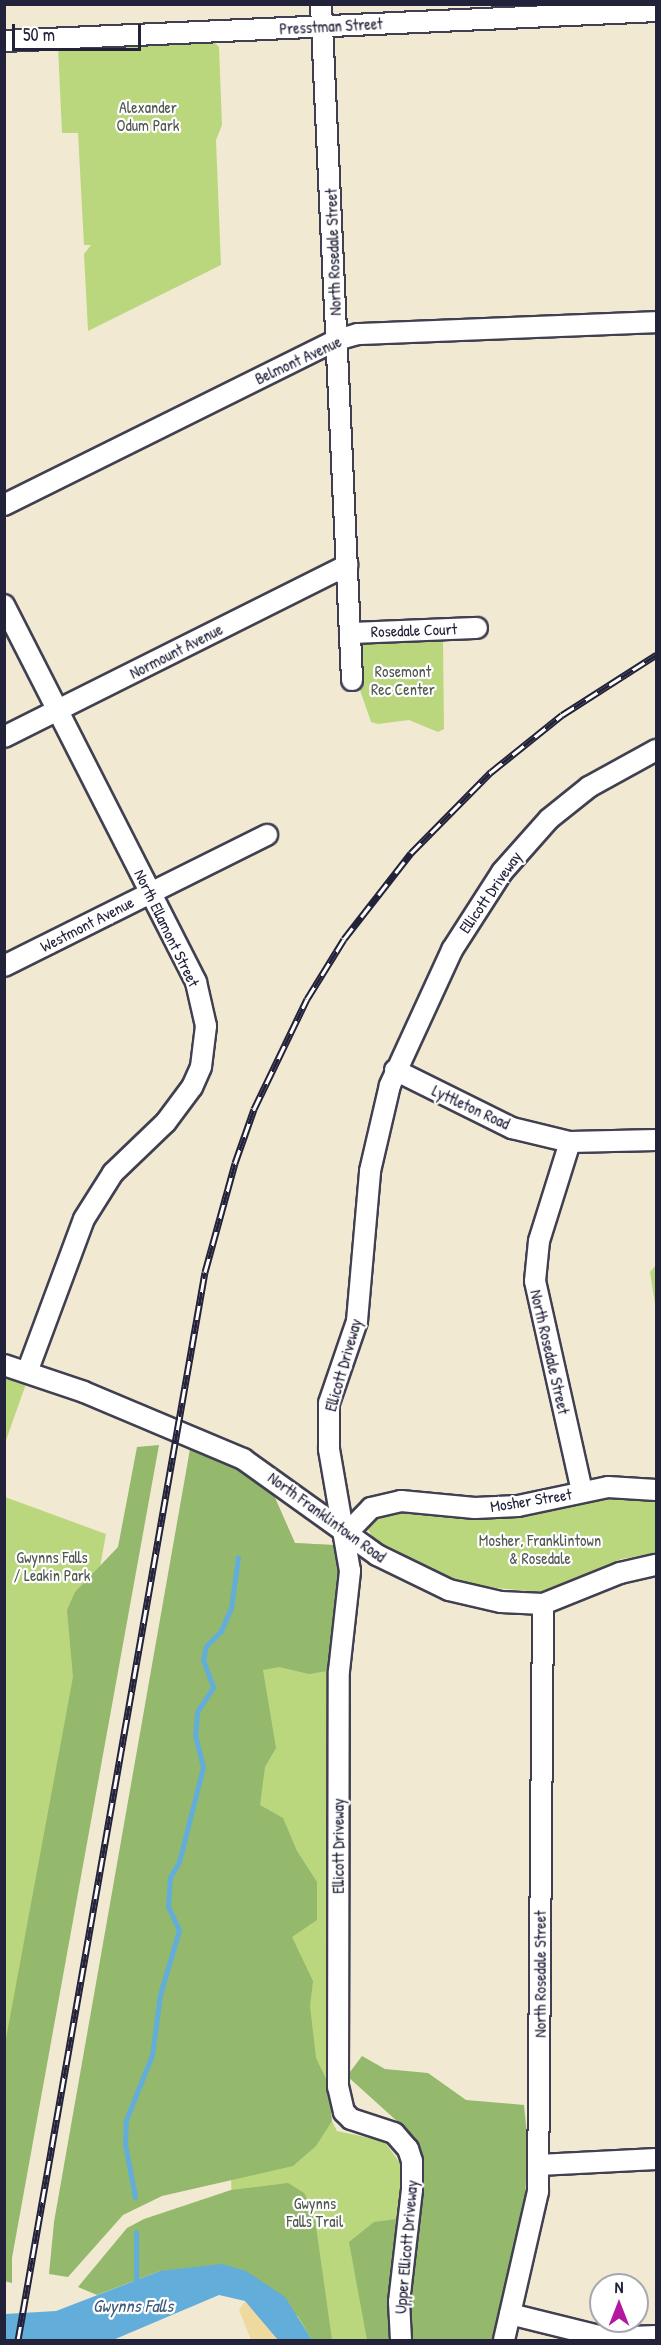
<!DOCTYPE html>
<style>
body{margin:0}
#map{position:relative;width:661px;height:2345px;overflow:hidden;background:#f2e9d2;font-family:"Patrick Hand",sans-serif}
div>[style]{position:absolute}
.green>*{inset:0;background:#bbd77d}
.forest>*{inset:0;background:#94b86c}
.sand>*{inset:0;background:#eeda9e}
.water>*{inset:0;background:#63addb}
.stream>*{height:5px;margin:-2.5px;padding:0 2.5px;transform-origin:2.5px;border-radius:2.5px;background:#63addb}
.roads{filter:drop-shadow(2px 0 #414052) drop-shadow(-2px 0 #414052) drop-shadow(0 2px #414052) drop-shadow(0 -2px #414052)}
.minor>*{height:20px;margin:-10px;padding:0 10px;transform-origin:10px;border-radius:10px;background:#fff}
.rail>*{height:7px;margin-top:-3.5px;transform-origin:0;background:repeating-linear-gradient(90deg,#fff 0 14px,#22223b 0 28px);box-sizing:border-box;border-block:2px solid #22223b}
span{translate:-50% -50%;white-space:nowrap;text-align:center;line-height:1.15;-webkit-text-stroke:4.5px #fff;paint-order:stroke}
.street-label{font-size:16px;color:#22223b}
.park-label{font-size:16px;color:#50584f}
.water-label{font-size:18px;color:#3c5a7b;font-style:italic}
.frame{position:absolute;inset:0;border:6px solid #22223b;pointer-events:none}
.north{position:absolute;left:589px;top:2273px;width:60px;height:60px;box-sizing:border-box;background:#fff;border:2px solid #a7a7b1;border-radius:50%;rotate:0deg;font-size:16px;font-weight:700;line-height:24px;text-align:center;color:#22223b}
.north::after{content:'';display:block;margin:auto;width:21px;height:27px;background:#b5179e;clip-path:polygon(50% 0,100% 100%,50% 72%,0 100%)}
.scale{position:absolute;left:12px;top:24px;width:129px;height:27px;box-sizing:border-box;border:3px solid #22223b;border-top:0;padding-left:8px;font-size:18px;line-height:21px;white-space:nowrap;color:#22223b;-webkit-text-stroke:4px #fff;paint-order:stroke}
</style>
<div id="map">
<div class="green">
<i style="clip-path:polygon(212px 40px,219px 47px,222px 125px,216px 140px,221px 265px,88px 331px,84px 254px,91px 245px,84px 245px,78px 133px,62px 133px,58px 47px)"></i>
<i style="clip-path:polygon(443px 639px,444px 729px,438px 732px,409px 720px,378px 724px,371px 722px,360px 690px,357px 642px)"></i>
<i style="clip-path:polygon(656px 1265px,656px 1310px,650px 1272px)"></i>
<i style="clip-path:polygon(5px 1373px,27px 1381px,5px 1443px)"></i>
<i style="clip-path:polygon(608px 1495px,656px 1499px,656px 1553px,621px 1559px,557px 1588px,537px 1592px,477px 1586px,430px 1570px,373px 1538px,366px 1526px,371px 1516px,388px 1511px,496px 1515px)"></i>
<i style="clip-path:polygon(5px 1497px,106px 1534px,5px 2093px)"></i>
<i style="clip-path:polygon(220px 1539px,333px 1545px,337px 1555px,339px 1575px,327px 1653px,329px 2115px,337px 2131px,384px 2141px,403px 2167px,389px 2288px,391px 2340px,293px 2340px,233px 2286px)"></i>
</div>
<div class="forest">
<i style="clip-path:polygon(159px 1445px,12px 2258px,12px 2283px,4px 2281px,5px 2044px,73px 1677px,67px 1610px,75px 1592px,118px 1547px,137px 1447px)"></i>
<i style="clip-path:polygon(190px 1449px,238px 1470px,273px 1493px,295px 1543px,333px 1545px,337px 1555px,339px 1575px,327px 1671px,309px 1674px,279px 1667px,263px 1670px,276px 1748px,265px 1767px,260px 1805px,283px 1818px,297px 1851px,317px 1882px,317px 1920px,292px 1937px,313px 1981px,310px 2006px,316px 2058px,329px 2085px,332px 2121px,316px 2146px,293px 2166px,162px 2196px,123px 2215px,68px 2277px,49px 2274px,54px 2222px)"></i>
<i style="clip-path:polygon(362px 2056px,385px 2069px,428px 2073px,466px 2100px,524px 2105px,528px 2145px,525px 2198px,494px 2340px,409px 2340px,407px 2296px,422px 2166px,418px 2146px,408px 2131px,347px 2076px)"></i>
<i style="clip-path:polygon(288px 2183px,304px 2193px,314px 2212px,332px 2340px,312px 2340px,298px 2316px,160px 2271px,97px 2295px,78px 2287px,127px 2228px,144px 2219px,231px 2190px)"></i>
<i style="clip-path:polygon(397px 2219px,389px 2288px,391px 2340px,367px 2340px,349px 2242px,374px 2222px)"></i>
</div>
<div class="sand">
<i style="clip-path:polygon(245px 2301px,277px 2336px,278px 2340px,251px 2340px,239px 2310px)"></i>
</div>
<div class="water">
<i style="clip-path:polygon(222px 2264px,246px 2271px,285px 2297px,312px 2340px,278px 2340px,245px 2301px,219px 2295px,113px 2340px,5px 2340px,5px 2314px,56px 2311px,160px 2271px)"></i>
</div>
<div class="stream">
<i style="left:135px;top:2197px;width:54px;rotate:-100.7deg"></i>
<i style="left:125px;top:2144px;width:24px;rotate:-88deg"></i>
<i style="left:126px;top:2120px;width:70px;rotate:-68.2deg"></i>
<i style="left:152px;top:2055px;width:61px;rotate:-82.4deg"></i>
<i style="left:160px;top:1995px;width:68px;rotate:-73.7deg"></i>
<i style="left:179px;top:1930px;width:26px;rotate:-115deg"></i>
<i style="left:168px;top:1906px;width:29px;rotate:-86deg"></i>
<i style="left:170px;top:1877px;width:17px;rotate:-59deg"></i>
<i style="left:179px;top:1862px;width:98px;rotate:-75.8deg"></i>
<i style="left:203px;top:1767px;width:32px;rotate:-104deg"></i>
<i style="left:195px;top:1736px;width:24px;rotate:-85deg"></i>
<i style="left:197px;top:1712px;width:30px;rotate:-57deg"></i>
<i style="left:213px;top:1687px;width:29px;rotate:-110deg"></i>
<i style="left:203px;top:1660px;width:14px;rotate:-78deg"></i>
<i style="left:206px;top:1646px;width:21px;rotate:-45deg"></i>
<i style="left:221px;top:1631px;width:25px;rotate:-67deg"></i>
<i style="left:231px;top:1608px;width:51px;rotate:-82.2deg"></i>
<i style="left:136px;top:2232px;width:52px;rotate:90deg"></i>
</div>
<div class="roads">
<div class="minor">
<i style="left:321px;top:4px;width:677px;rotate:87.37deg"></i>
<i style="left:4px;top:41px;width:653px;rotate:-2.63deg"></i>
<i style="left:4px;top:505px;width:372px;rotate:-26.4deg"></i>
<i style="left:337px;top:340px;width:22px;rotate:-16deg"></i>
<i style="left:358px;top:334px;width:298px;rotate:-2.3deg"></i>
<i style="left:4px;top:605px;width:423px;rotate:63deg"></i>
<i style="left:196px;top:982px;width:45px;rotate:77.2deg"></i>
<i style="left:206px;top:1026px;width:41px;rotate:97deg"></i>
<i style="left:201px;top:1067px;width:22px;rotate:114deg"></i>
<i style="left:192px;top:1087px;width:44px;rotate:126.6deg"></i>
<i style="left:166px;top:1122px;width:74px;rotate:136.1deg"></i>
<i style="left:113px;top:1173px;width:54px;rotate:122.2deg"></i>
<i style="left:84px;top:1219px;width:163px;rotate:110.4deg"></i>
<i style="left:350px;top:633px;width:127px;rotate:-2.3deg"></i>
<i style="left:4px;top:737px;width:384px;rotate:-26.6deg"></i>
<i style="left:4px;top:966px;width:294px;rotate:-26.5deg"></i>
<i style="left:395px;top:1070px;width:131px;rotate:26.4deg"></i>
<i style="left:512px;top:1128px;width:60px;rotate:13.6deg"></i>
<i style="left:570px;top:1142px;width:86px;rotate:-1.3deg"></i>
<i style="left:570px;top:1142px;width:104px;rotate:107.4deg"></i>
<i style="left:539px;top:1241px;width:40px;rotate:95.7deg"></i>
<i style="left:535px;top:1281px;width:216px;rotate:77.4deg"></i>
<i style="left:4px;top:1365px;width:84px;rotate:18.6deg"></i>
<i style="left:84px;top:1392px;width:173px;rotate:22.8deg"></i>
<i style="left:243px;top:1459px;width:165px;rotate:35.6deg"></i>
<i style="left:377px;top:1555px;width:80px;rotate:25.9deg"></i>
<i style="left:449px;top:1590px;width:53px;rotate:13deg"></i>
<i style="left:501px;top:1602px;width:42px;rotate:2.7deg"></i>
<i style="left:543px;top:1604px;width:83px;rotate:-21.9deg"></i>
<i style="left:620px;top:1573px;width:37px;rotate:-13deg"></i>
<i style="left:346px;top:1534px;width:36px;rotate:-46deg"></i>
<i style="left:371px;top:1508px;width:31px;rotate:-13deg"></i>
<i style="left:401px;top:1501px;width:74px;rotate:5.4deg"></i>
<i style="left:475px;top:1508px;width:43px;rotate:-2.7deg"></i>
<i style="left:518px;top:1506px;width:92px;rotate:-11.9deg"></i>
<i style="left:608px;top:1487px;width:48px;rotate:3.6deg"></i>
<i style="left:539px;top:2165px;width:117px;rotate:-2.9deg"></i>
<i style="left:510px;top:2314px;width:100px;rotate:13.9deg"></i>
<i style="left:607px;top:2338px;width:49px;rotate:-2.3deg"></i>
<i style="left:401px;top:2340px;width:38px;rotate:-93deg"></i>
<i style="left:399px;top:2302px;width:113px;rotate:-83.4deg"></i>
<i style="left:412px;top:2190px;width:29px;rotate:-90deg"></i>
<i style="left:412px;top:2161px;width:13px;rotate:-108deg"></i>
<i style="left:408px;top:2149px;width:21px;rotate:-131deg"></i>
<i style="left:394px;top:2133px;width:45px;rotate:-162deg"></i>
<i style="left:351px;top:2119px;width:10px;rotate:-135deg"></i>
<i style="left:344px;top:2112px;width:26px;rotate:-103deg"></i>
<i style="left:338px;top:2087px;width:416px;rotate:-89.9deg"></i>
<i style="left:339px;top:1671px;width:101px;rotate:-83.7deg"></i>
<i style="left:350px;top:1571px;width:124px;rotate:-99.8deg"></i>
<i style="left:329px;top:1449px;width:46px;rotate:-90deg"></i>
<i style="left:329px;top:1403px;width:87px;rotate:-71.1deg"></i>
<i style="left:357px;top:1321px;width:151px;rotate:-85deg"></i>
<i style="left:370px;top:1171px;width:88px;rotate:-76.9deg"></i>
<i style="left:390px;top:1085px;width:149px;rotate:-65.3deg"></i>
<i style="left:452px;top:950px;width:93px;rotate:-57.3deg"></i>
<i style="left:502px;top:872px;width:71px;rotate:-48.4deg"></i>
<i style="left:549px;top:819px;width:51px;rotate:-38.7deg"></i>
<i style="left:589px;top:787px;width:77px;rotate:-28.9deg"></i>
<i style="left:504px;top:2340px;width:152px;rotate:-77.1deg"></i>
<i style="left:538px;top:2192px;width:588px;rotate:-89.51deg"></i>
</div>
</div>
<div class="rail">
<i style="left:18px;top:2340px;width:1084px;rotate:-80.07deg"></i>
<i style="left:205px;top:1272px;width:113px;rotate:-74.6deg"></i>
<i style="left:235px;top:1163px;width:57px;rotate:-70.6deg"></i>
<i style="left:254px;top:1109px;width:122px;rotate:-64.3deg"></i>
<i style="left:307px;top:999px;width:70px;rotate:-58.3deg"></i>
<i style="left:344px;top:939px;width:109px;rotate:-52.1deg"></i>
<i style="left:411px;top:853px;width:114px;rotate:-45.4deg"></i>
<i style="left:491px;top:772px;width:91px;rotate:-38.8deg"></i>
<i style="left:562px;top:715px;width:112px;rotate:-32.6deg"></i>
</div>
<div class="street-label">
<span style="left:331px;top:26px;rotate:-3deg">Presstman Street</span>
<span style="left:333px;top:252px;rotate:-92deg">North Rosedale Street</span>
<span style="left:298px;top:360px;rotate:-25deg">Belmont Avenue</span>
<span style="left:414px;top:630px;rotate:-2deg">Rosedale Court</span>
<span style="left:176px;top:651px;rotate:-27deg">Normount Avenue</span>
<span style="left:490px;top:892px;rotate:-55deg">Ellicott Driveway</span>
<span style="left:87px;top:924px;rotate:-27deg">Westmont Avenue</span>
<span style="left:167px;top:928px;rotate:64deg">North Ellamont Street</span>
<span style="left:471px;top:1107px;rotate:25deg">Lyttleton Road</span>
<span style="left:550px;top:1352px;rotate:77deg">North Rosedale Street</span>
<span style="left:343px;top:1365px;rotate:-74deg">Ellicott Driveway</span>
<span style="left:531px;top:1500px;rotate:-9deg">Mosher Street</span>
<span style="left:327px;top:1517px;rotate:36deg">North Franklintown Road</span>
<span style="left:338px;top:1846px;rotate:-90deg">Ellicott Driveway</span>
<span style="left:540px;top:1974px;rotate:-90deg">North Rosedale Street</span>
<span style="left:406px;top:2247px;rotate:-85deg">Upper Ellicott Driveway</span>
</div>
<div class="park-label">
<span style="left:148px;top:116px">Alexander<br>Odum Park</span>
<span style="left:403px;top:680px">Rosemont<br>Rec Center</span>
<span style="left:540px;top:1549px">Mosher, Franklintown<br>&amp; Rosedale</span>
<span style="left:52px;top:1566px">Gwynns Falls<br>/ Leakin Park</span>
<span style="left:315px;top:2212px">Gwynns<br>Falls Trail</span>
</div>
<div class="water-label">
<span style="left:133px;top:2306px">Gwynns Falls</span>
</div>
<div class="frame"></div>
<div class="north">N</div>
<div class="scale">50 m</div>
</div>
